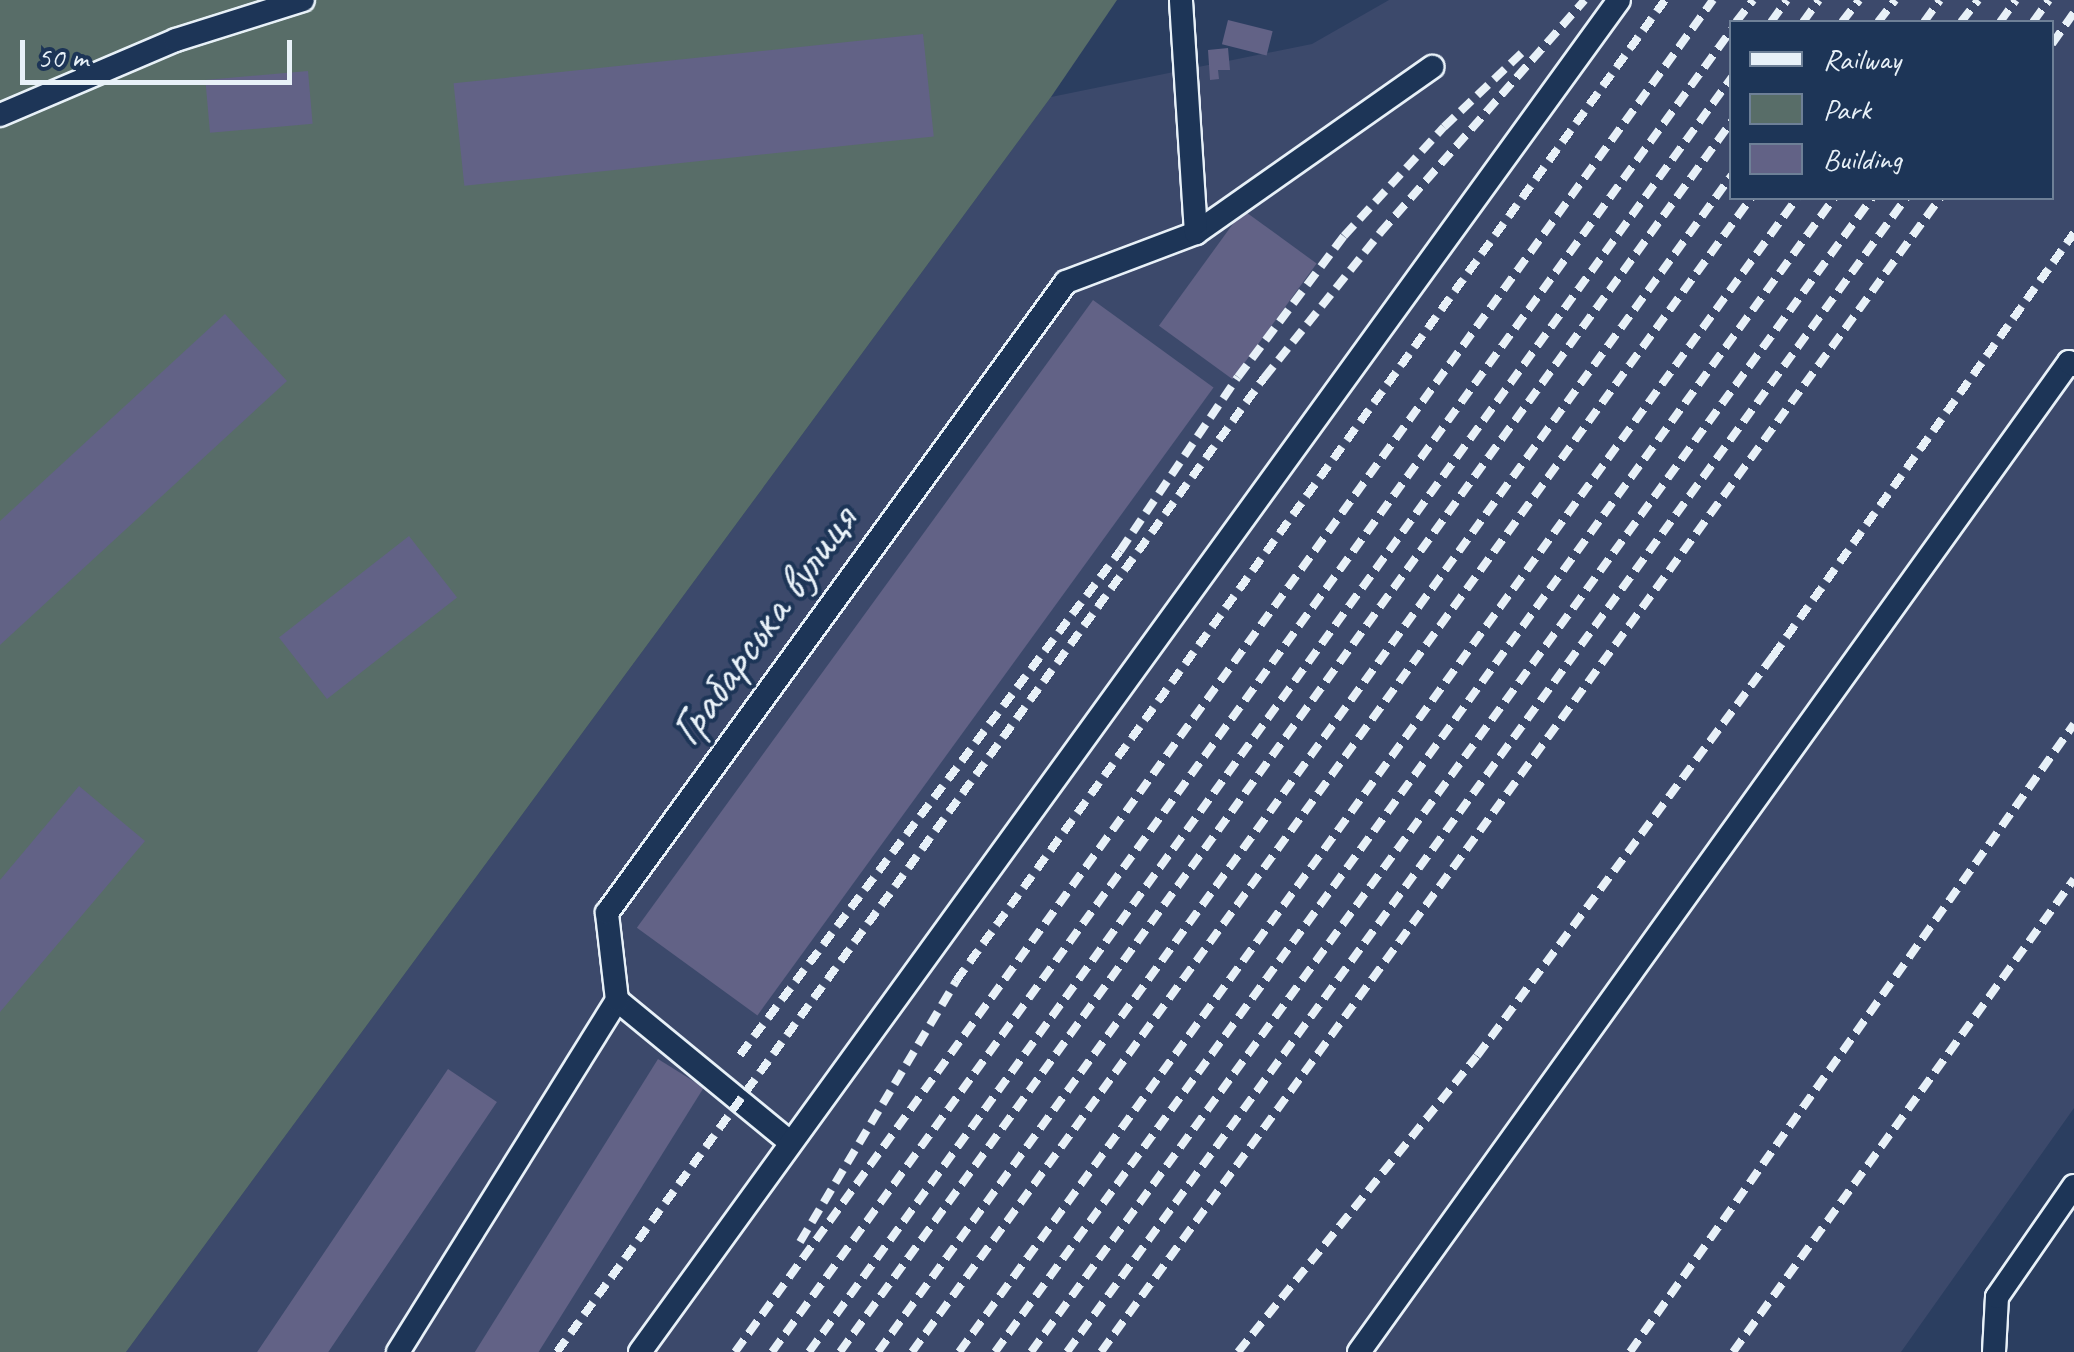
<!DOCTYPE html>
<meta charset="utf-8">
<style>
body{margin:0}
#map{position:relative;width:2074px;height:1352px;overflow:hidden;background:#2b3e60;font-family:Caveat,sans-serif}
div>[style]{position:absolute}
.built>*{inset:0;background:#3c496b}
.green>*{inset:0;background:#586d68}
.building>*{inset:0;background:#626286;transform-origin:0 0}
.roads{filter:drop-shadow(2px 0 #e8f1f8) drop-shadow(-2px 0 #e8f1f8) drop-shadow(0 2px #e8f1f8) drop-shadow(0 -2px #e8f1f8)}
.lane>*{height:22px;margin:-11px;padding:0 11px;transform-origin:11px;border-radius:11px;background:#1d3557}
.rail>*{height:8px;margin-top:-4px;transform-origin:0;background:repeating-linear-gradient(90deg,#e8f1f8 0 15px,transparent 0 23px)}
span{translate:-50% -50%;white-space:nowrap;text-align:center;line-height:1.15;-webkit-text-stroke:8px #1d3557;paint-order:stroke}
.street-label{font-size:48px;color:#e8f1f8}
.legend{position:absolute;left:1729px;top:20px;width:325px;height:180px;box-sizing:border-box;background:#1d3557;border:2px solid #6e8097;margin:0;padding:12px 18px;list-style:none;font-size:30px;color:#e8f1f8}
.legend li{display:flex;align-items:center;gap:20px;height:50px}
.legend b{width:50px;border:2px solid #6e8097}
.scale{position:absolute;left:20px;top:40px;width:272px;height:45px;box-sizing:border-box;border:5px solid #e8f1f8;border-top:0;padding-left:12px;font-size:30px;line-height:35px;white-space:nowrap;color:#e8f1f8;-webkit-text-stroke:8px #1d3557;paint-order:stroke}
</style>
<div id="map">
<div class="built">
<i style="clip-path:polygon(evenodd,1389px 0,2074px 0,2074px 1108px,1901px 1352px,126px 1352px,1051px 97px,1312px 44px,1389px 0,1732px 22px,2052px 22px,2052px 198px,1732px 198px,1732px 22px)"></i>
</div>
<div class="green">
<i style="clip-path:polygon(0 0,1117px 0,1051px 97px,126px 1352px,0 1352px)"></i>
</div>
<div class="building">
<i style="left:1228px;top:20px;width:46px;height:25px;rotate:14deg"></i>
<i style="left:923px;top:34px;width:103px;height:472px;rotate:84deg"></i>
<i style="clip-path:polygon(1228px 48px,1230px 70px,1218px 70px,1219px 79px,1210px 80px,1208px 50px)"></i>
<i style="left:308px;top:71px;width:53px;height:103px;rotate:85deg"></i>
<i style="left:1243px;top:210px;width:91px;height:143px;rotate:36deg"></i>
<i style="left:1093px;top:300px;width:149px;height:776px;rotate:36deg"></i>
<i style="clip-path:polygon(225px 314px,287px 381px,0 645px,0 521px)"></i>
<i style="left:409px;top:536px;width:78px;height:165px;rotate:52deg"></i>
<i style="clip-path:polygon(79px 786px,145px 841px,0 1012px,0 880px)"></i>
<i style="left:658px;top:1059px;width:54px;height:350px;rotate:32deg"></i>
<i style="left:448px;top:1069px;width:59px;height:345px;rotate:34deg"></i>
</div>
<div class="roads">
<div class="lane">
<i style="left:0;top:115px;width:191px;rotate:-23.1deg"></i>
<i style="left:176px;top:40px;width:133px;rotate:-17.5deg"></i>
<i style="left:1196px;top:233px;width:289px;rotate:-35.1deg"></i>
<i style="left:617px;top:1000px;width:224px;rotate:39.4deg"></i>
<i style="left:398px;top:1352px;width:415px;rotate:-58.1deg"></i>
<i style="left:617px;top:1000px;width:88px;rotate:-96.6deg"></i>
<i style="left:607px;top:913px;width:780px;rotate:-53.97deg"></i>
<i style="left:1066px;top:282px;width:139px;rotate:-20.7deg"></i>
<i style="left:1196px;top:233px;width:233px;rotate:-93.7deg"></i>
<i style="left:640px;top:1352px;width:1669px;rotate:-54.09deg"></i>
<i style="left:1359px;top:1352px;width:1218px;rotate:-54.35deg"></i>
<i style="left:2069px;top:362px;width:6px;rotate:31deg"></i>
<i style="left:1994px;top:1352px;width:55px;rotate:-86.9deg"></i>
<i style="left:1997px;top:1297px;width:135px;rotate:-55.3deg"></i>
</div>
</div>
<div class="rail">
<i style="left:1736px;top:22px;width:28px;rotate:-52deg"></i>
<i style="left:1771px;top:22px;width:27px;rotate:-54deg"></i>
<i style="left:1803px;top:22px;width:27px;rotate:-54deg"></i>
<i style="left:1842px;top:22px;width:28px;rotate:-52deg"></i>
<i style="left:1878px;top:22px;width:28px;rotate:-52deg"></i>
<i style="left:1924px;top:22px;width:27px;rotate:-54deg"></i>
<i style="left:1961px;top:22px;width:28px;rotate:-52deg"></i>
<i style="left:2000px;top:22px;width:27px;rotate:-54deg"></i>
<i style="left:2033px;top:22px;width:27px;rotate:-54deg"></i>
<i style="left:2052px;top:44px;width:38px;rotate:-55deg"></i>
<i style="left:740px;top:1055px;width:631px;rotate:-52.98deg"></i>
<i style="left:1120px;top:551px;width:210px;rotate:-55.9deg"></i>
<i style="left:1238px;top:377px;width:176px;rotate:-53.1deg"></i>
<i style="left:1344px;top:236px;width:148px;rotate:-47.5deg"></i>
<i style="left:1444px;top:127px;width:115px;rotate:-43.6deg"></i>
<i style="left:800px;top:1242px;width:304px;rotate:-59.1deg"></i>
<i style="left:956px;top:981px;width:1210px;rotate:-54.14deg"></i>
<i style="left:557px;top:1352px;width:1204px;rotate:-54.03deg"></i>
<i style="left:1264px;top:378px;width:186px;rotate:-51.3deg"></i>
<i style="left:1380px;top:233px;width:310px;rotate:-48.7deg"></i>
<i style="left:735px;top:1352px;width:1669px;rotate:-54.12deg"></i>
<i style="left:772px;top:1352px;width:1635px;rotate:-54.03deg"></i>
<i style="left:809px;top:1352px;width:1574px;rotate:-54.1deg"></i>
<i style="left:840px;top:1352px;width:1520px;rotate:-54.07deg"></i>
<i style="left:878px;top:1352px;width:1454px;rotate:-54.04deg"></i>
<i style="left:912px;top:1352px;width:1427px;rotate:-53.98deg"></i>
<i style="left:959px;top:1352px;width:1426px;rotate:-54.01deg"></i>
<i style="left:995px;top:1352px;width:1427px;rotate:-53.98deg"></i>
<i style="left:1031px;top:1352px;width:1428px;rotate:-53.92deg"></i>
<i style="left:1067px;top:1352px;width:1427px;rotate:-53.98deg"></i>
<i style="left:1101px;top:1352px;width:1427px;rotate:-53.98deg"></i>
<i style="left:1238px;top:1352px;width:380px;rotate:-51.1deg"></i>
<i style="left:1477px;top:1056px;width:498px;rotate:-53.5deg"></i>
<i style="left:1773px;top:656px;width:519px;rotate:-54.56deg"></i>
<i style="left:1630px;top:1352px;width:769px;rotate:-54.74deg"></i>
<i style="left:1733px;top:1352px;width:583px;rotate:-54.21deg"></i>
</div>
<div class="street-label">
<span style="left:763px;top:625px;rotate:-54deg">Грабарська вулиця</span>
</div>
<ul class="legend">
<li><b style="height:12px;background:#e8f1f8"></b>Railway</li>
<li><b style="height:28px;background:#586d68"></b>Park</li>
<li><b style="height:28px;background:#626286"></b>Building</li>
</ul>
<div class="scale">50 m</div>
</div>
